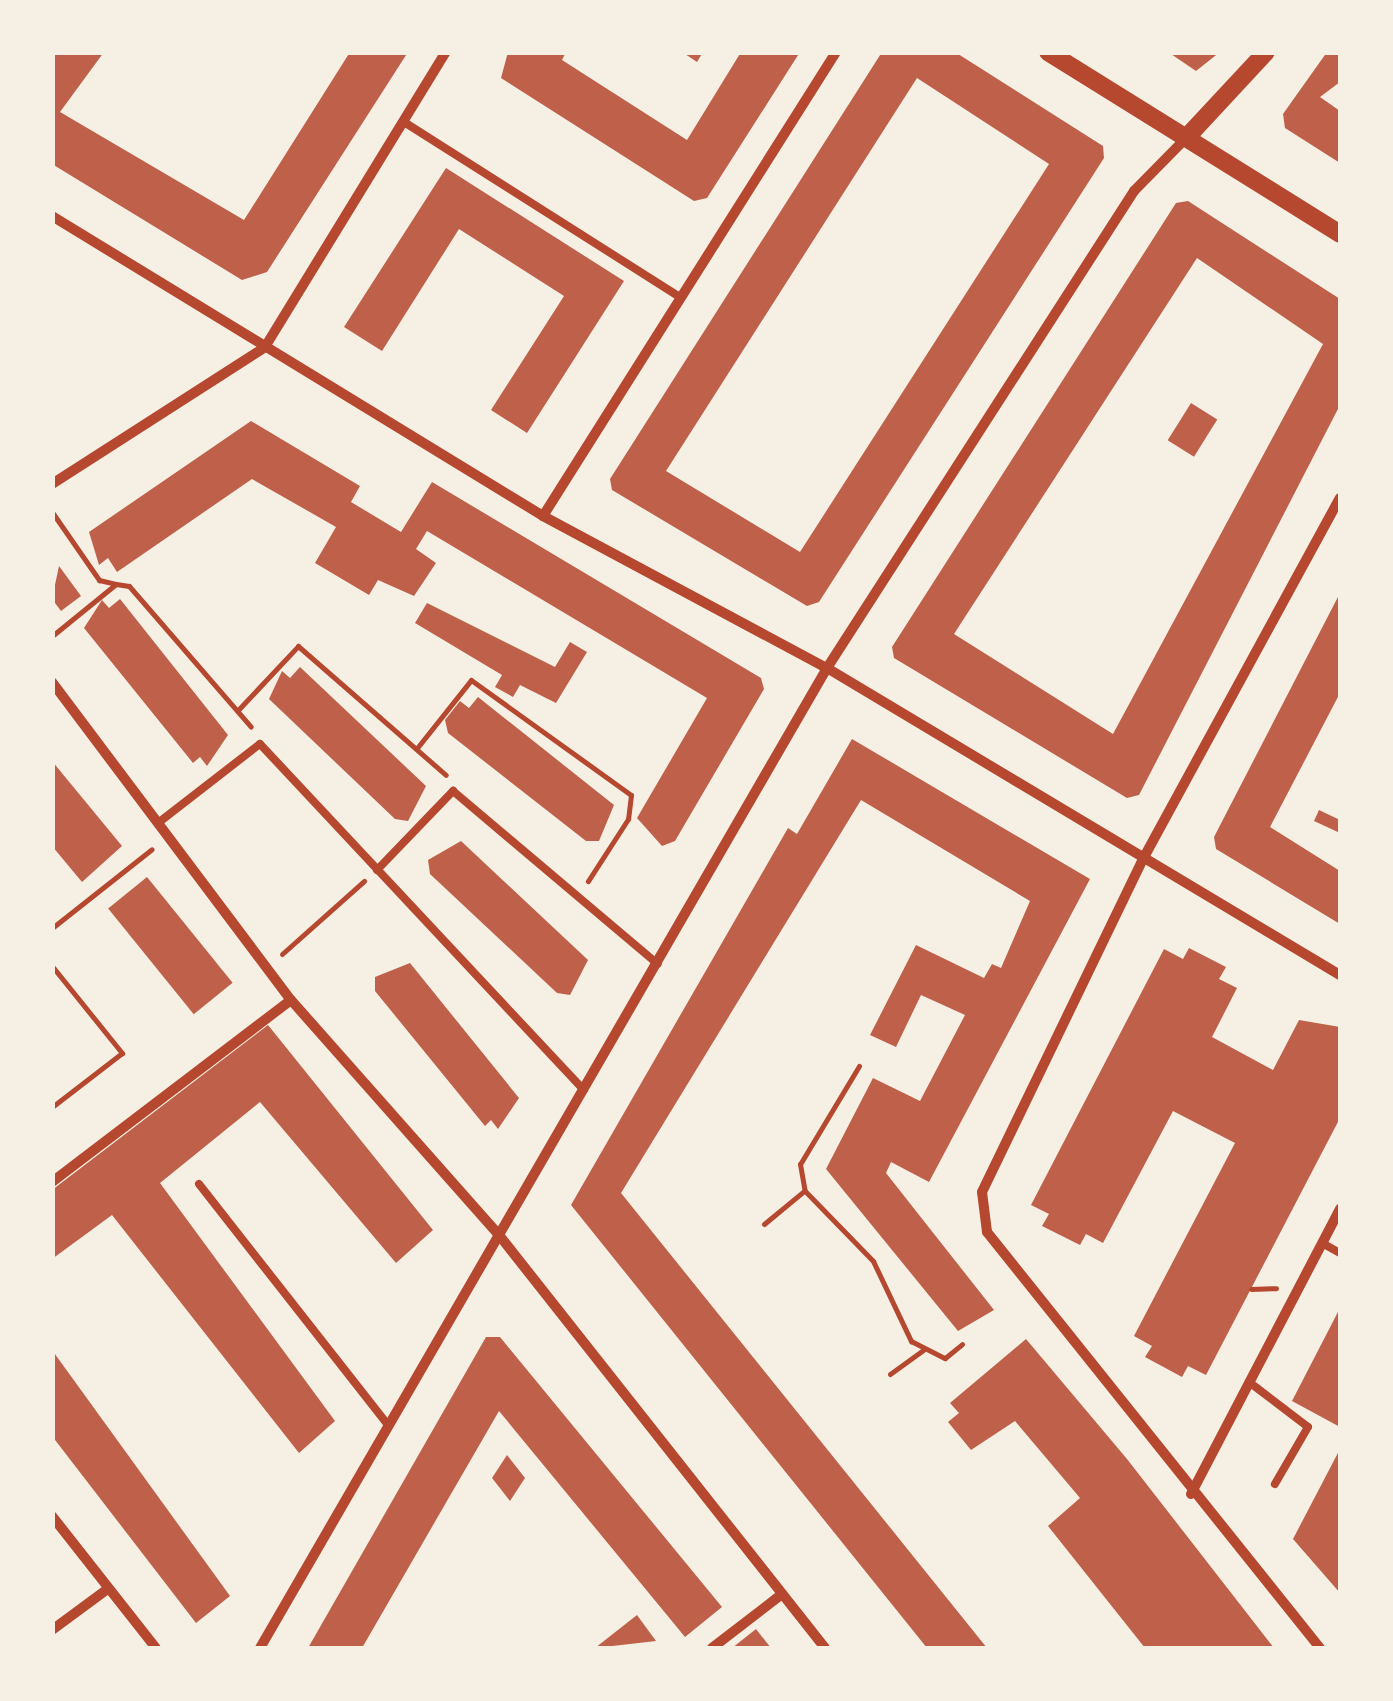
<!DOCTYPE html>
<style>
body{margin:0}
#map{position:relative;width:1393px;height:1701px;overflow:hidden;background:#f6efe4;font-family:"Playfair Display",serif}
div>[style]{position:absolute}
.building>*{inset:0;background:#bf614a;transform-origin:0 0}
.path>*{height:5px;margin:-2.5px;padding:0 2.5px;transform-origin:2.5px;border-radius:2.5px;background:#b5482f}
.service>*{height:8px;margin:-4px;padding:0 4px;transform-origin:4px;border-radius:4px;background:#b5482f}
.minor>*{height:10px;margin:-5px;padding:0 5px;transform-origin:5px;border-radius:5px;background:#b5482f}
.tertiary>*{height:18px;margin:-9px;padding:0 9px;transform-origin:9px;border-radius:9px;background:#b5482f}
span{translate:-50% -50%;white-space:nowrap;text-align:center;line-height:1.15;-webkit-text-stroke:8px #f6efe4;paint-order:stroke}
.frame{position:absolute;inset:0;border:55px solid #f6efe4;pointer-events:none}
</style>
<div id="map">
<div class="building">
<i style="clip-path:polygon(52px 52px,104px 52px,60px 112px,244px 220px,350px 52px,408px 52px,267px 272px,242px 280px,52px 164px)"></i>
<i style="clip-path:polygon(508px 52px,566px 52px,562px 60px,687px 140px,741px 52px,800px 52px,707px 198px,694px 201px,501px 78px)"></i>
<i style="clip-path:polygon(682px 52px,703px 52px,697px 62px)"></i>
<i style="clip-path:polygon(evenodd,882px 52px,955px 52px,1103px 146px,1104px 158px,819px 602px,807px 606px,612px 490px,610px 479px,882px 52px,917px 78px,1049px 164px,800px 552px,666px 471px,917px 78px)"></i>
<i style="clip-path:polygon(1168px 52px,1220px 52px,1196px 71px)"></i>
<i style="clip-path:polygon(1327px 52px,1340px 52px,1340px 82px,1320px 97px,1340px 111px,1340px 163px,1285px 128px,1283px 114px)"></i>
<i style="clip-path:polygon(446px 168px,624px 281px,527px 433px,491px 410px,564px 296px,459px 229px,382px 351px,344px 327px)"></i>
<i style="clip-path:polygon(evenodd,1188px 201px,1340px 299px,1340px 405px,1139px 795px,1127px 798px,894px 658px,892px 647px,1176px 203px,1188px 201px,1197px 258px,1323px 344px,1113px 734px,954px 634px,1197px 258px)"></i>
<i style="left:1191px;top:403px;width:31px;height:44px;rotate:32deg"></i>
<i style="clip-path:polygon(251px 421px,360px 486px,351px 502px,401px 532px,432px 482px,761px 678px,764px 689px,675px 841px,662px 846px,637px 818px,707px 698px,427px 531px,416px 549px,436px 563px,414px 596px,378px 580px,369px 595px,315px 563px,336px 527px,252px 479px,117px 572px,108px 558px,99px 565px,89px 532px)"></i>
<i style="clip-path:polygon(59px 566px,81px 596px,61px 611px,52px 599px)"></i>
<i style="clip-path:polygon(1340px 593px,1340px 693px,1270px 827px,1340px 871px,1340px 924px,1216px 849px,1214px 837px)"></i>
<i style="clip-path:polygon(120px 599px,228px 735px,207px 766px,200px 757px,193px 763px,84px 628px,102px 600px,109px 608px)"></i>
<i style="clip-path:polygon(427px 603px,555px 667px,570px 642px,587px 652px,556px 703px,520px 685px,513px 697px,495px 687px,502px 675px,415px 623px)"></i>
<i style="clip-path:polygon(300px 667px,426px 786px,408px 821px,395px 819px,269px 699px,282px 671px,290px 678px)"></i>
<i style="clip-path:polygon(478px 697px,614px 805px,599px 841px,586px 841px,448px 733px,445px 720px,460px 701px,469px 708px)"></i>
<i style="clip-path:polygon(852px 739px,1090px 879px,929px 1182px,891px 1162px,886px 1173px,994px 1310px,958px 1331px,826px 1169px,873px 1078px,920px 1101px,965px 1015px,921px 995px,896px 1047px,870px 1035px,916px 945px,984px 978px,992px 964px,1001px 968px,1030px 901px,861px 800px,621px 1193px,987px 1648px,927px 1648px,571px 1205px,788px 828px,797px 834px)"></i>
<i style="clip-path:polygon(52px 761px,122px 846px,82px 882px,52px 846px)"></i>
<i style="clip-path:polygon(1319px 810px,1340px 820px,1340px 833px,1314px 821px)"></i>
<i style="clip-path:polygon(461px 841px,588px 960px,570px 995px,557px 993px,430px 874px,428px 860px)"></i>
<i style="left:147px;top:877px;width:136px;height:50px;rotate:51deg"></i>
<i style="clip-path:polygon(1189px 948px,1226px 967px,1219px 979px,1237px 988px,1212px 1037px,1273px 1070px,1299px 1020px,1340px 1027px,1340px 1118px,1206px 1375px,1188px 1366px,1182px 1377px,1145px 1357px,1152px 1346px,1134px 1336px,1235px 1143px,1173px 1111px,1103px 1243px,1086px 1234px,1080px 1245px,1042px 1226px,1049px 1214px,1031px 1205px,1164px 949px,1183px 959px)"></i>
<i style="clip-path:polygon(410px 963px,519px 1098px,498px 1129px,491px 1120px,485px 1126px,375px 991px,375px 977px)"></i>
<i style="clip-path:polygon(268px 1025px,433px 1230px,396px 1263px,260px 1102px,160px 1183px,335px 1421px,299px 1453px,112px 1215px,52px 1259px,52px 1190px)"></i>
<i style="clip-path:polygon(1340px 1308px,1340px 1427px,1292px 1401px)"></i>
<i style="clip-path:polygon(486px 1337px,500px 1337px,722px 1607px,685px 1637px,499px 1411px,362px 1648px,308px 1648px)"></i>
<i style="clip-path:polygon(1026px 1339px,1127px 1459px,1274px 1648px,1145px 1648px,1048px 1526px,1080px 1498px,1015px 1421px,971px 1450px,948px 1422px,959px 1413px,950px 1403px)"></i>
<i style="clip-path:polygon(52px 1350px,230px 1596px,196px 1623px,52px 1436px)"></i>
<i style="clip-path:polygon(1340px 1449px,1340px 1593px,1293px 1539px)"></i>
<i style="clip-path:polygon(507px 1455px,525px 1478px,510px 1501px,492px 1478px)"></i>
<i style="clip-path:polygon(637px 1615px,656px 1641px,595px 1648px)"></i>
<i style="clip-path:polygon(756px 1629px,771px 1648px,732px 1648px)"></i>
</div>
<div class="path">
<i style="left:52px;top:512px;width:83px;rotate:55.3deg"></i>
<i style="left:99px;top:580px;width:17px;rotate:13deg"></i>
<i style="left:52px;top:636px;width:82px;rotate:-39.1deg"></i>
<i style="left:116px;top:584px;width:13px;rotate:9deg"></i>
<i style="left:129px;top:586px;width:186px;rotate:49.1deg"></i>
<i style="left:238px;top:710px;width:88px;rotate:-46.8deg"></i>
<i style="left:298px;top:646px;width:196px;rotate:41.1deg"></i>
<i style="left:417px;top:748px;width:87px;rotate:-51.5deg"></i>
<i style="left:471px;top:680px;width:197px;rotate:35.7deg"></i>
<i style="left:631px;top:795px;width:24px;rotate:97deg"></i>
<i style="left:628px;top:819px;width:74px;rotate:122.8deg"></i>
<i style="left:52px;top:928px;width:127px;rotate:-38.3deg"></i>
<i style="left:282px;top:954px;width:110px;rotate:-41.7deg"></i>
<i style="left:52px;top:966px;width:112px;rotate:51.2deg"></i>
<i style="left:122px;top:1053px;width:88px;rotate:142.4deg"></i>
<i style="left:859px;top:1066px;width:114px;rotate:121deg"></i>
<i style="left:800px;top:1164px;width:27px;rotate:80deg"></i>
<i style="left:805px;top:1191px;width:98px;rotate:45.8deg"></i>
<i style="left:873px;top:1261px;width:89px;rotate:64.6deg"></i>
<i style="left:911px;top:1341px;width:38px;rotate:27deg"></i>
<i style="left:945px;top:1358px;width:22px;rotate:-39deg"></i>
<i style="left:764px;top:1224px;width:52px;rotate:-39.5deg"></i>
<i style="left:1251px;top:1289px;width:25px;rotate:-2deg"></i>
<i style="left:890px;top:1374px;width:41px;rotate:-36deg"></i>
</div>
<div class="service">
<i style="left:404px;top:122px;width:328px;rotate:32.4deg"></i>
<i style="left:158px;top:823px;width:129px;rotate:-37.8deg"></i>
<i style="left:260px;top:744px;width:474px;rotate:46.9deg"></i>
<i style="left:377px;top:870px;width:110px;rotate:-46.1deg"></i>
<i style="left:453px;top:791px;width:268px;rotate:40.2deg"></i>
<i style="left:199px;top:1184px;width:306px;rotate:51.9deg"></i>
<i style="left:1322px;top:1243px;width:21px;rotate:29deg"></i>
<i style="left:1249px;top:1382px;width:74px;rotate:37.3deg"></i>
<i style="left:1308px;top:1427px;width:66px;rotate:120.1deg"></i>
</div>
<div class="minor">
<i style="left:52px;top:216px;width:575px;rotate:31.42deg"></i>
<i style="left:543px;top:516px;width:322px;rotate:28.2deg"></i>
<i style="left:827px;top:668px;width:598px;rotate:30.9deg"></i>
<i style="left:52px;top:484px;width:253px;rotate:-32.7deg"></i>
<i style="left:265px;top:347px;width:346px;rotate:-58.5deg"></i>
<i style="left:543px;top:516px;width:549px;rotate:-57.73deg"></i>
<i style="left:52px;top:682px;width:398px;rotate:53.1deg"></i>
<i style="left:291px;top:1000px;width:314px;rotate:48.5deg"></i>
<i style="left:499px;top:1235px;width:526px;rotate:51.71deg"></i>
<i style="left:52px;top:1182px;width:300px;rotate:-37.3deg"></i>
<i style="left:1191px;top:1494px;width:322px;rotate:-62.4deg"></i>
<i style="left:52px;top:1516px;width:168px;rotate:51.8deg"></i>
<i style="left:52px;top:1630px;width:67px;rotate:-36.5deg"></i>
<i style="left:260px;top:1648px;width:1132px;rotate:-59.95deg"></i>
<i style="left:827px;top:668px;width:567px;rotate:-57.23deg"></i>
<i style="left:1134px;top:191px;width:74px;rotate:-45.5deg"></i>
<i style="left:712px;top:1648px;width:88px;rotate:-37.6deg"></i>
<i style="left:1320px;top:1648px;width:533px;rotate:-128.68deg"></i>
<i style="left:987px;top:1232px;width:40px;rotate:-97.1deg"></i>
<i style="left:982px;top:1192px;width:370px;rotate:-64.2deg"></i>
<i style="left:1143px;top:859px;width:411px;rotate:-61.4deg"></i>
</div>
<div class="tertiary">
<i style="left:1048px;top:52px;width:344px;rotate:31.9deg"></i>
<i style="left:1187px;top:137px;width:116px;rotate:-47.1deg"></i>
</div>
<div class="frame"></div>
</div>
